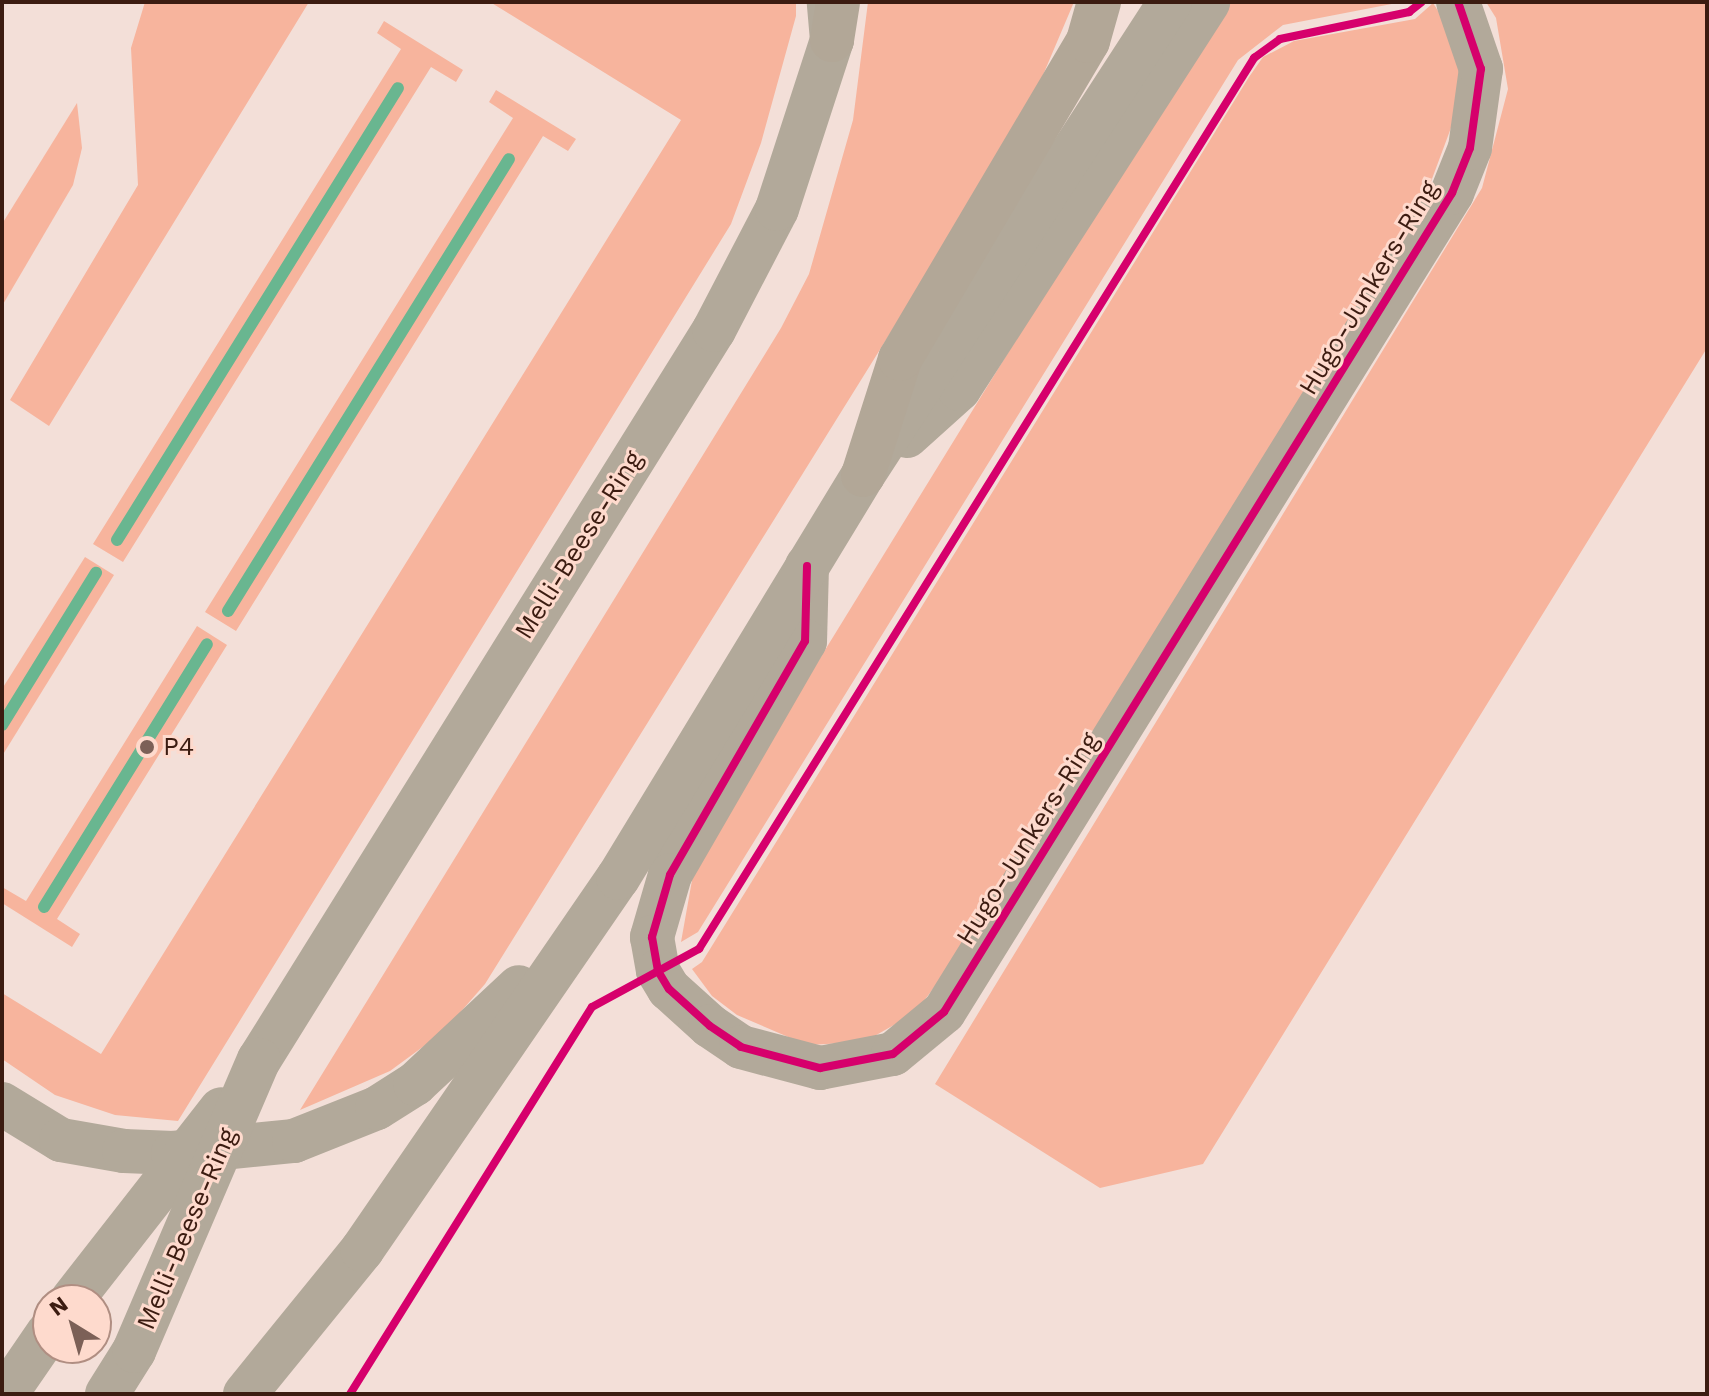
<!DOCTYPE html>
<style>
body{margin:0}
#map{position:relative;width:1709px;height:1396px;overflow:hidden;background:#f3dfd8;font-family:"Work Sans",sans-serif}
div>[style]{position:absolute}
.green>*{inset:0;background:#f7b49d}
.stream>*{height:12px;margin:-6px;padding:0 6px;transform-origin:6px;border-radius:6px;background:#69b690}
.minor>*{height:44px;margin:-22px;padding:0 22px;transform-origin:22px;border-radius:22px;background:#b2a99a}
.highway>*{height:44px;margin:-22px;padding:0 22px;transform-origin:22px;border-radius:22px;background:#b2a797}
.minor-bridge>*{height:44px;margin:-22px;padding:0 22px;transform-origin:22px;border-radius:22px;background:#b2a99a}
.cycleway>*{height:8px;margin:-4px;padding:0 4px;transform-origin:4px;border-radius:4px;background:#d6006c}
.dots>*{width:22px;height:22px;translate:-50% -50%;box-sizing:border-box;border:4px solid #fedacd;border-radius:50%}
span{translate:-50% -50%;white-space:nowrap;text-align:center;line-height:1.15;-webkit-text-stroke:6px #fedacd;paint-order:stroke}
.street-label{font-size:26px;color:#3c1c11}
.poi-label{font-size:26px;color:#3c1c11}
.left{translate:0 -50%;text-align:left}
.frame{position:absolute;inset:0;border:4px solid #3c1c11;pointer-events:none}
.north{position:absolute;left:32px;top:1284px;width:80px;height:80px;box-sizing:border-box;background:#fedacd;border:2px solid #b08e82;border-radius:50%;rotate:323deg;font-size:22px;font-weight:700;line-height:32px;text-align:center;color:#3c1c11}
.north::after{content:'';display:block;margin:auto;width:28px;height:36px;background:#7c6057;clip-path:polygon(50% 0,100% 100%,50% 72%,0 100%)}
</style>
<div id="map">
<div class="green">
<i style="clip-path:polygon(145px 2px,309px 2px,49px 426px,10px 400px,138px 185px,131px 48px)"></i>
<i style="clip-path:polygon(490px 2px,796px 2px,796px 16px,761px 143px,731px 224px,178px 1121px,115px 1115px,55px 1095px,2px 1059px,2px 993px,101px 1054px,681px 120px)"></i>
<i style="clip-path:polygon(868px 2px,1074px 2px,1026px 115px,485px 984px,443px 1032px,390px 1071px,300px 1110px,781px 328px,809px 274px,853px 120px)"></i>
<i style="clip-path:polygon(1230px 2px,1402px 2px,1283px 25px,1238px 60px,698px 932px,681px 942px,694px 869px,721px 819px,1214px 18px)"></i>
<i style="clip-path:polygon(1486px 2px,1707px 2px,1707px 348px,1203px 1164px,1100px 1188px,935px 1084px,1482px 188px,1508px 89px,1496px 18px)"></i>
<i style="clip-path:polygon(1433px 3px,1454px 36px,1460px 72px,1458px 109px,1426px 195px,941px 978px,915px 1013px,864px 1042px,807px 1045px,737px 1015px,712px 996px,692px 969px,702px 962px,1249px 77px,1263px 57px,1294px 41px,1415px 19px)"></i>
<i style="clip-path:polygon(384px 21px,463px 70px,456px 82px,431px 67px,123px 562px,93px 544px,401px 49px,377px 33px)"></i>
<i style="clip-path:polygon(496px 90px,576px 139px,568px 151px,543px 136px,236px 631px,205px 612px,513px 118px,489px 102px)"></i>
<i style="clip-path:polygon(77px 103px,82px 148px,73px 185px,2px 306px,2px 224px)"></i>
<i style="clip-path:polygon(85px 557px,114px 575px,2px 756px,2px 689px)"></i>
<i style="clip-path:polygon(197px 626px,227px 645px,57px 919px,80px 934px,72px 947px,2px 903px,2px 887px,26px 901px)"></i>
</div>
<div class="stream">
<i style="left:117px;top:540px;width:532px;rotate:-58.13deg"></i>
<i style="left:228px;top:611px;width:532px;rotate:-58.13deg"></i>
<i style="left:2px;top:725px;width:179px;rotate:-58.3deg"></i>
<i style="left:44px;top:907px;width:309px;rotate:-58.2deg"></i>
</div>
<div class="minor">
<i style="left:907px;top:436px;width:70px;rotate:-42.1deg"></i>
<i style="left:959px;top:389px;width:460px;rotate:-57.2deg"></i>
<i style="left:807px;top:566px;width:75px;rotate:91.5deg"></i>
<i style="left:805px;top:641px;width:270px;rotate:120deg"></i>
<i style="left:670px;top:875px;width:65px;rotate:106.2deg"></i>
<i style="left:652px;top:937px;width:35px;rotate:80deg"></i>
<i style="left:658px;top:971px;width:21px;rotate:59deg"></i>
<i style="left:669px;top:989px;width:55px;rotate:42.1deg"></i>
<i style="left:710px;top:1026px;width:37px;rotate:34deg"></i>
<i style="left:741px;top:1047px;width:82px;rotate:14.9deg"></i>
<i style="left:820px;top:1068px;width:74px;rotate:-10.9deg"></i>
<i style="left:893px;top:1054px;width:66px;rotate:-39.5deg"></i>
<i style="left:944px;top:1012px;width:964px;rotate:-58.19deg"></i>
<i style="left:1452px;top:193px;width:48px;rotate:-68.2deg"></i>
<i style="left:1470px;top:148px;width:80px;rotate:-82.1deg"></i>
<i style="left:1481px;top:69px;width:71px;rotate:-108.9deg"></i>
<i style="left:259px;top:1060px;width:860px;rotate:-58.07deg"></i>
<i style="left:714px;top:330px;width:136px;rotate:-62.5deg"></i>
<i style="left:777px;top:209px;width:178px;rotate:-72deg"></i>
<i style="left:832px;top:40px;width:38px;rotate:-95deg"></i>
<i style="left:2px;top:1104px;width:69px;rotate:31.4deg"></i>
<i style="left:61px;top:1140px;width:64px;rotate:9.9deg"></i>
<i style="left:124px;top:1151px;width:49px;rotate:2.3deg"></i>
<i style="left:173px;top:1153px;width:122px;rotate:-5.7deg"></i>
<i style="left:294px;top:1141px;width:89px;rotate:-21.7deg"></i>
<i style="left:377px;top:1108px;width:45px;rotate:-32.3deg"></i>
<i style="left:415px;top:1084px;width:142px;rotate:-43deg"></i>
<i style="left:6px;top:1394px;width:74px;rotate:-55.5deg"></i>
<i style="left:107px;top:1394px;width:51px;rotate:-57.9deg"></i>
<i style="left:245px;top:1394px;width:186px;rotate:-50.9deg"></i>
<i style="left:362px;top:1250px;width:452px;rotate:-55.5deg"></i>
<i style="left:618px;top:878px;width:472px;rotate:-58.7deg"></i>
<i style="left:863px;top:475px;width:564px;rotate:-57.01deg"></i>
</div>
<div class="highway">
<i style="left:832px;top:40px;width:38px;rotate:-81deg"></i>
<i style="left:863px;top:475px;width:122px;rotate:-72.3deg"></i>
<i style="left:900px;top:359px;width:369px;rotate:-59.4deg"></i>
<i style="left:1088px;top:41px;width:41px;rotate:-74.2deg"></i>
</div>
<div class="minor-bridge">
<i style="left:72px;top:1300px;width:242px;rotate:-52deg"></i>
<i style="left:134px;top:1351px;width:317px;rotate:-66.8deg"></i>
</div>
<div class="cycleway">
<i style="left:807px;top:566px;width:75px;rotate:91.5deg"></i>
<i style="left:805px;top:641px;width:270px;rotate:120deg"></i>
<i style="left:670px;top:875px;width:65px;rotate:106.2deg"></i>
<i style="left:652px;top:937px;width:35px;rotate:80deg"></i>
<i style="left:658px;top:971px;width:21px;rotate:59deg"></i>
<i style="left:669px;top:989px;width:55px;rotate:42.1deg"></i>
<i style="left:710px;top:1026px;width:37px;rotate:34deg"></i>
<i style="left:741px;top:1047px;width:82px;rotate:14.9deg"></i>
<i style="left:820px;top:1068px;width:74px;rotate:-10.9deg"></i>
<i style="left:893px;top:1054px;width:66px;rotate:-39.5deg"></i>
<i style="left:944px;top:1012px;width:964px;rotate:-58.19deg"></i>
<i style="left:1452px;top:193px;width:48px;rotate:-68.2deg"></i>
<i style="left:1470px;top:148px;width:80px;rotate:-82.1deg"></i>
<i style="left:1481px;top:69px;width:71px;rotate:-108.9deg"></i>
<i style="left:350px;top:1394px;width:456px;rotate:-58deg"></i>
<i style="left:592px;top:1007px;width:122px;rotate:-28.5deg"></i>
<i style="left:699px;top:949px;width:1050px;rotate:-58.08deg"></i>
<i style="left:1254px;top:58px;width:32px;rotate:-36deg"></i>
<i style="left:1280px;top:39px;width:132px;rotate:-11.8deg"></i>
<i style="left:1409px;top:12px;width:16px;rotate:-38deg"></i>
</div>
<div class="dots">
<i style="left:147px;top:747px;background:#7c6057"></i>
</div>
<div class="street-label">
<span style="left:1369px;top:288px;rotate:-59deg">Hugo-Junkers-Ring</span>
<span style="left:579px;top:545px;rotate:-58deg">Melli-Beese-Ring</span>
<span style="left:1028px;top:839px;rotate:-58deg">Hugo-Junkers-Ring</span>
<span style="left:187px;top:1229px;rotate:-67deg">Melli-Beese-Ring</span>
</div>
<div class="poi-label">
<span class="left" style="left:163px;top:747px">P4</span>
</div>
<div class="frame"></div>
<div class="north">N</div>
</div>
